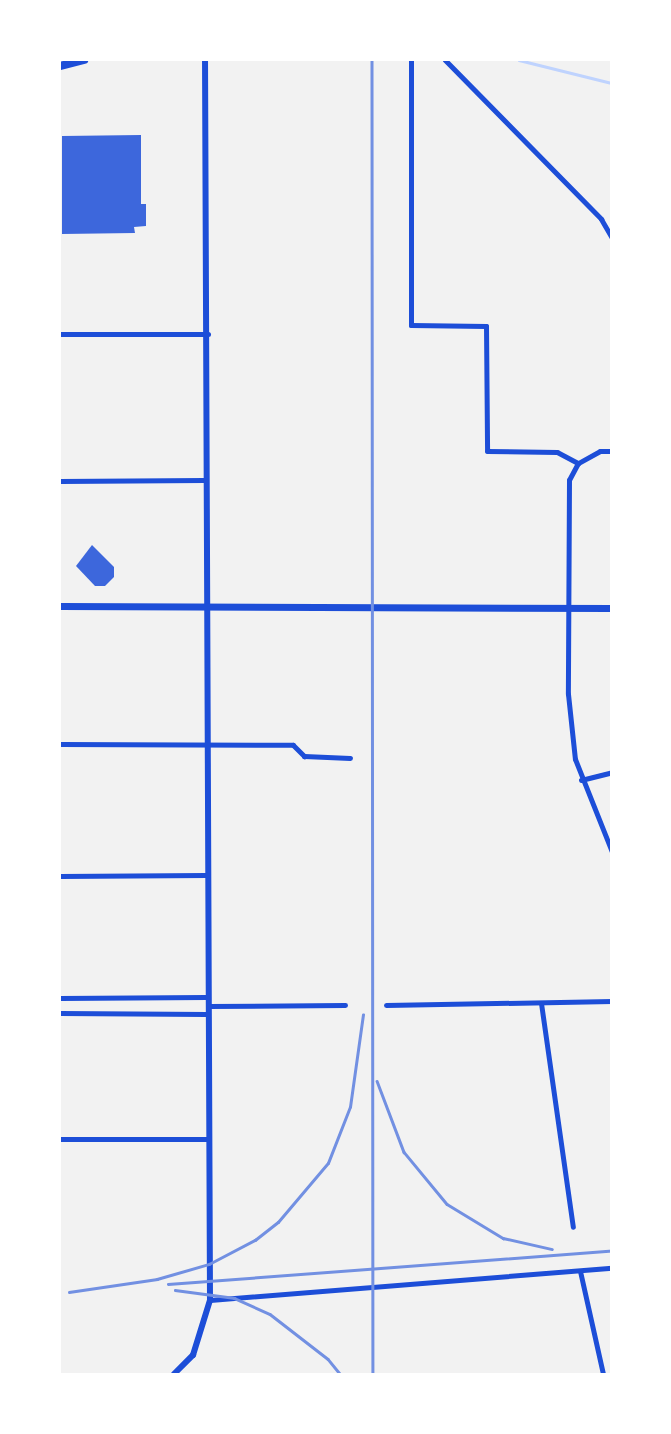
<!DOCTYPE html>
<style>
body{margin:0}
#map{position:relative;width:671px;height:1434px;overflow:hidden;background:#f2f2f2;font-family:"Work Sans",sans-serif}
div>[style]{position:absolute}
.stream>*{height:2.5px;margin:-1.25px;padding:0 1.25px;transform-origin:1.25px;border-radius:1.25px;background:#bfd3fe}
.building>*{inset:0;background:#3d67dc}
.minor>*{height:5px;margin:-2.5px;padding:0 2.5px;transform-origin:2.5px;border-radius:2.5px;background:#1d4ed8}
.tertiary>*{height:6px;margin:-3px;padding:0 3px;transform-origin:3px;border-radius:3px;background:#1d4ed8}
.secondary>*{height:7px;margin:-3.5px;padding:0 3.5px;transform-origin:3.5px;border-radius:3.5px;background:#1d4ed8}
.primary>*{height:8px;margin:-4px;padding:0 4px;transform-origin:4px;border-radius:4px;background:#1d4ed8}
.rail>*{height:2.5px;margin:-1.25px;padding:0 1.25px;transform-origin:1.25px;border-radius:1.25px;background:#7290e2}
span{translate:-50% -50%;white-space:nowrap;text-align:center;line-height:1.15;-webkit-text-stroke:5px #fff;paint-order:stroke}
.frame{position:absolute;inset:0;border:61px solid #fff;pointer-events:none}
</style>
<div id="map">
<div class="stream">
<i style="left:519px;top:60px;width:96px;rotate:13.9deg"></i>
</div>
<div class="building">
<i style="clip-path:polygon(141px 135px,141px 204px,146px 204px,146px 226px,134px 227px,135px 233px,62px 234px,62px 136px)"></i>
<i style="clip-path:polygon(92px 545px,114px 567px,114px 577px,105px 586px,95px 586px,76px 566px)"></i>
</div>
<div class="minor">
<i style="left:411px;top:60px;width:265px;rotate:90deg"></i>
<i style="left:411px;top:325px;width:75px;rotate:0.8deg"></i>
<i style="left:486px;top:326px;width:125px;rotate:89.5deg"></i>
<i style="left:487px;top:451px;width:70px;rotate:0.8deg"></i>
<i style="left:557px;top:452px;width:24px;rotate:28deg"></i>
<i style="left:445px;top:60px;width:223px;rotate:45.5deg"></i>
<i style="left:601px;top:219px;width:22px;rotate:60deg"></i>
<i style="left:60px;top:334px;width:148px"></i>
<i style="left:612px;top:451px;width:12px;rotate:180deg"></i>
<i style="left:600px;top:451px;width:25px;rotate:151deg"></i>
<i style="left:578px;top:463px;width:19px;rotate:118deg"></i>
<i style="left:569px;top:480px;width:214px;rotate:90.3deg"></i>
<i style="left:568px;top:694px;width:65px;rotate:83.9deg"></i>
<i style="left:575px;top:759px;width:100px;rotate:68.3deg"></i>
<i style="left:60px;top:481px;width:144px;rotate:-0.4deg"></i>
<i style="left:60px;top:744px;width:233px;rotate:0.2deg"></i>
<i style="left:293px;top:745px;width:16px;rotate:45deg"></i>
<i style="left:304px;top:756px;width:46px;rotate:2.5deg"></i>
<i style="left:581px;top:780px;width:32px;rotate:-14deg"></i>
<i style="left:60px;top:876px;width:146px;rotate:-0.4deg"></i>
<i style="left:60px;top:998px;width:146px;rotate:-0.4deg"></i>
<i style="left:541px;top:1003px;width:226px;rotate:81.9deg"></i>
<i style="left:386px;top:1005px;width:226px;rotate:-1deg"></i>
<i style="left:208px;top:1006px;width:137px;rotate:-0.4deg"></i>
<i style="left:60px;top:1013px;width:146px;rotate:0.4deg"></i>
<i style="left:60px;top:1139px;width:146px"></i>
<i style="left:580px;top:1271px;width:106px;rotate:77.4deg"></i>
<i style="left:210px;top:1300px;width:403px;rotate:-4.6deg"></i>
</div>
<div class="tertiary">
<i style="left:174px;top:1374px;width:27px;rotate:-45deg"></i>
<i style="left:193px;top:1355px;width:58px;rotate:-72.8deg"></i>
<i style="left:210px;top:1300px;width:1240px;rotate:-90.23deg"></i>
</div>
<div class="secondary">
<i style="left:60px;top:606px;width:552px;rotate:0.21deg"></i>
</div>
<div class="primary">
<i style="left:60px;top:66px;width:25px;rotate:-14deg"></i>
</div>
<div class="rail">
<i style="left:372px;top:60px;width:1314px;rotate:89.96deg"></i>
<i style="left:377px;top:1081px;width:76px;rotate:69.2deg"></i>
<i style="left:404px;top:1152px;width:67px;rotate:50.4deg"></i>
<i style="left:447px;top:1204px;width:66px;rotate:31.3deg"></i>
<i style="left:503px;top:1238px;width:50px;rotate:12.7deg"></i>
<i style="left:168px;top:1284px;width:445px;rotate:-4.3deg"></i>
<i style="left:175px;top:1290px;width:60px;rotate:7.7deg"></i>
<i style="left:234px;top:1298px;width:39px;rotate:24deg"></i>
<i style="left:270px;top:1314px;width:73px;rotate:37.8deg"></i>
<i style="left:328px;top:1359px;width:19px;rotate:51deg"></i>
<i style="left:69px;top:1292px;width:89px;rotate:-8.4deg"></i>
<i style="left:157px;top:1279px;width:54px;rotate:-16.1deg"></i>
<i style="left:209px;top:1264px;width:52px;rotate:-27.6deg"></i>
<i style="left:255px;top:1240px;width:29px;rotate:-38deg"></i>
<i style="left:278px;top:1222px;width:77px;rotate:-49.7deg"></i>
<i style="left:328px;top:1163px;width:60px;rotate:-68.6deg"></i>
<i style="left:350px;top:1107px;width:93px;rotate:-82deg"></i>
</div>
<div class="frame"></div>
</div>
